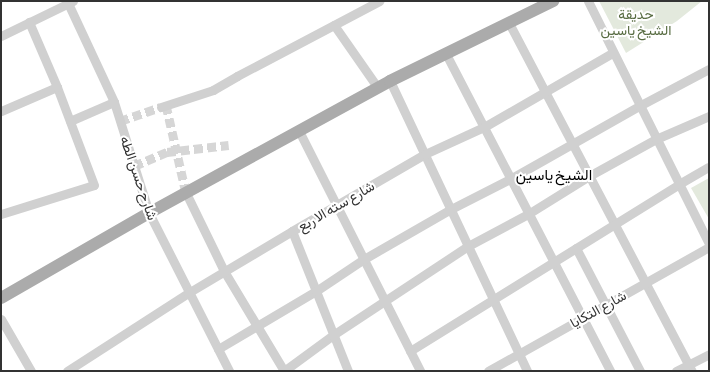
<!DOCTYPE html>
<meta charset="utf-8">
<style>
body{margin:0}
#map{position:relative;width:710px;height:372px;overflow:hidden;background:#fff;font-family:"Asap Condensed",Vazirmatn,sans-serif}
div>[style]{position:absolute}
.green>*{inset:0;background:#e3e9dd}
.minor-tunnel>*{height:9px;margin-top:-4.5px;transform-origin:0;background:repeating-linear-gradient(90deg,#d6d6d6 0 9px,transparent 0 13.5px)}
.minor>*{height:9px;margin:-4.5px;padding:0 4.5px;transform-origin:4.5px;border-radius:4.5px;background:#d0d0d0}
.major>*{height:12px;margin:-6px;padding:0 6px;transform-origin:6px;border-radius:6px;background:#ababab}
span{translate:-50% -50%;white-space:nowrap;text-align:center;line-height:1.15;-webkit-text-stroke:4px #fff;paint-order:stroke}
.park-label{font-size:14px;color:#586c42}
.street-label{font-size:14px;color:#333}
.neighbourhood-label{font-size:15px;color:#000}
.frame{position:absolute;inset:0;border:2px solid #333;pointer-events:none}
</style>
<div id="map">
<div class="green">
<i style="clip-path:polygon(599px 1px,702px 1px,677px 21px,626px 53px)"></i>
<i style="clip-path:polygon(709px 178px,709px 219px,691px 188px)"></i>
</div>
<div class="minor-tunnel">
<i style="left:166px;top:105px;width:90px;rotate:77.2deg"></i>
<i style="left:120px;top:121px;width:43px;rotate:-18.9deg"></i>
<i style="left:134px;top:166px;width:36px;rotate:-23deg"></i>
<i style="left:167px;top:152px;width:62px;rotate:-6.4deg"></i>
</div>
<div class="minor">
<i style="left:67px;top:1px;width:111px;rotate:65deg"></i>
<i style="left:114px;top:102px;width:116px;rotate:72.5deg"></i>
<i style="left:149px;top:213px;width:177px;rotate:63.1deg"></i>
<i style="left:588px;top:1px;width:271px;rotate:63.5deg"></i>
<i style="left:509px;top:23px;width:393px;rotate:62.3deg"></i>
<i style="left:334px;top:25px;width:77px;rotate:55.1deg"></i>
<i style="left:1px;top:36px;width:80px;rotate:-25.9deg"></i>
<i style="left:446px;top:54px;width:357px;rotate:62.6deg"></i>
<i style="left:390px;top:81px;width:321px;rotate:64.7deg"></i>
<i style="left:161px;top:107px;width:55px;rotate:-18.1deg"></i>
<i style="left:213px;top:90px;width:28px;rotate:-30deg"></i>
<i style="left:237px;top:76px;width:161px;rotate:-27.8deg"></i>
<i style="left:1px;top:111px;width:61px;rotate:-23.2deg"></i>
<i style="left:70px;top:121px;width:48px;rotate:-23.4deg"></i>
<i style="left:299px;top:131px;width:269px;rotate:63.2deg"></i>
<i style="left:186px;top:193px;width:87px;rotate:64deg"></i>
<i style="left:224px;top:271px;width:117px;rotate:59deg"></i>
<i style="left:1px;top:214px;width:97px;rotate:-17.3deg"></i>
<i style="left:94px;top:185px;width:105px;rotate:-110.7deg"></i>
<i style="left:57px;top:87px;width:71px;rotate:-113.3deg"></i>
<i style="left:292px;top:231px;width:151px;rotate:68.2deg"></i>
<i style="left:576px;top:248px;width:139px;rotate:62.5deg"></i>
<i style="left:1px;top:319px;width:60px;rotate:60deg"></i>
<i style="left:218px;top:349px;width:114px;rotate:-30.6deg"></i>
<i style="left:316px;top:291px;width:58px;rotate:-33.7deg"></i>
<i style="left:364px;top:259px;width:100px;rotate:-29.9deg"></i>
<i style="left:451px;top:209px;width:66px;rotate:-27deg"></i>
<i style="left:510px;top:179px;width:148px;rotate:-29.5deg"></i>
<i style="left:639px;top:106px;width:79px;rotate:-27.9deg"></i>
<i style="left:410px;top:351px;width:317px;rotate:-31.8deg"></i>
<i style="left:679px;top:184px;width:34px;rotate:-30deg"></i>
<i style="left:67px;top:371px;width:144px;rotate:-32.8deg"></i>
<i style="left:188px;top:293px;width:121px;rotate:-30.8deg"></i>
<i style="left:292px;top:231px;width:154px;rotate:-30.1deg"></i>
<i style="left:425px;top:154px;width:65px;rotate:-24.6deg"></i>
<i style="left:484px;top:127px;width:148px;rotate:-30deg"></i>
<i style="left:284px;top:371px;width:61px;rotate:-36.3deg"></i>
<i style="left:333px;top:335px;width:162px;rotate:-33.4deg"></i>
<i style="left:468px;top:246px;width:68px;rotate:-28.1deg"></i>
<i style="left:528px;top:214px;width:72px;rotate:-31.9deg"></i>
<i style="left:589px;top:176px;width:77px;rotate:-28.9deg"></i>
<i style="left:656px;top:139px;width:58px;rotate:-23.5deg"></i>
<i style="left:488px;top:371px;width:253px;rotate:-29.3deg"></i>
<i style="left:676px;top:371px;width:37px;rotate:-27deg"></i>
</div>
<div class="major">
<i style="left:1px;top:298px;width:171px;rotate:-29.9deg"></i>
<i style="left:149px;top:213px;width:275px;rotate:-28.7deg"></i>
<i style="left:390px;top:81px;width:182px;rotate:-26.1deg"></i>
</div>
<div class="park-label">
<span style="left:636px;top:22px">حديقة<br>الشيخ ياسين</span>
</div>
<div class="street-label">
<span style="left:139px;top:178px;rotate:71deg">شارح حسن الطه</span>
<span style="left:336px;top:206px;rotate:-30deg">شارع سته الا ربع</span>
<span style="left:598px;top:309px;rotate:-29deg">شارع التكايا</span>
</div>
<div class="neighbourhood-label">
<span style="left:554px;top:175px">الشيخ ياسين</span>
</div>
<div class="frame"></div>
</div>
